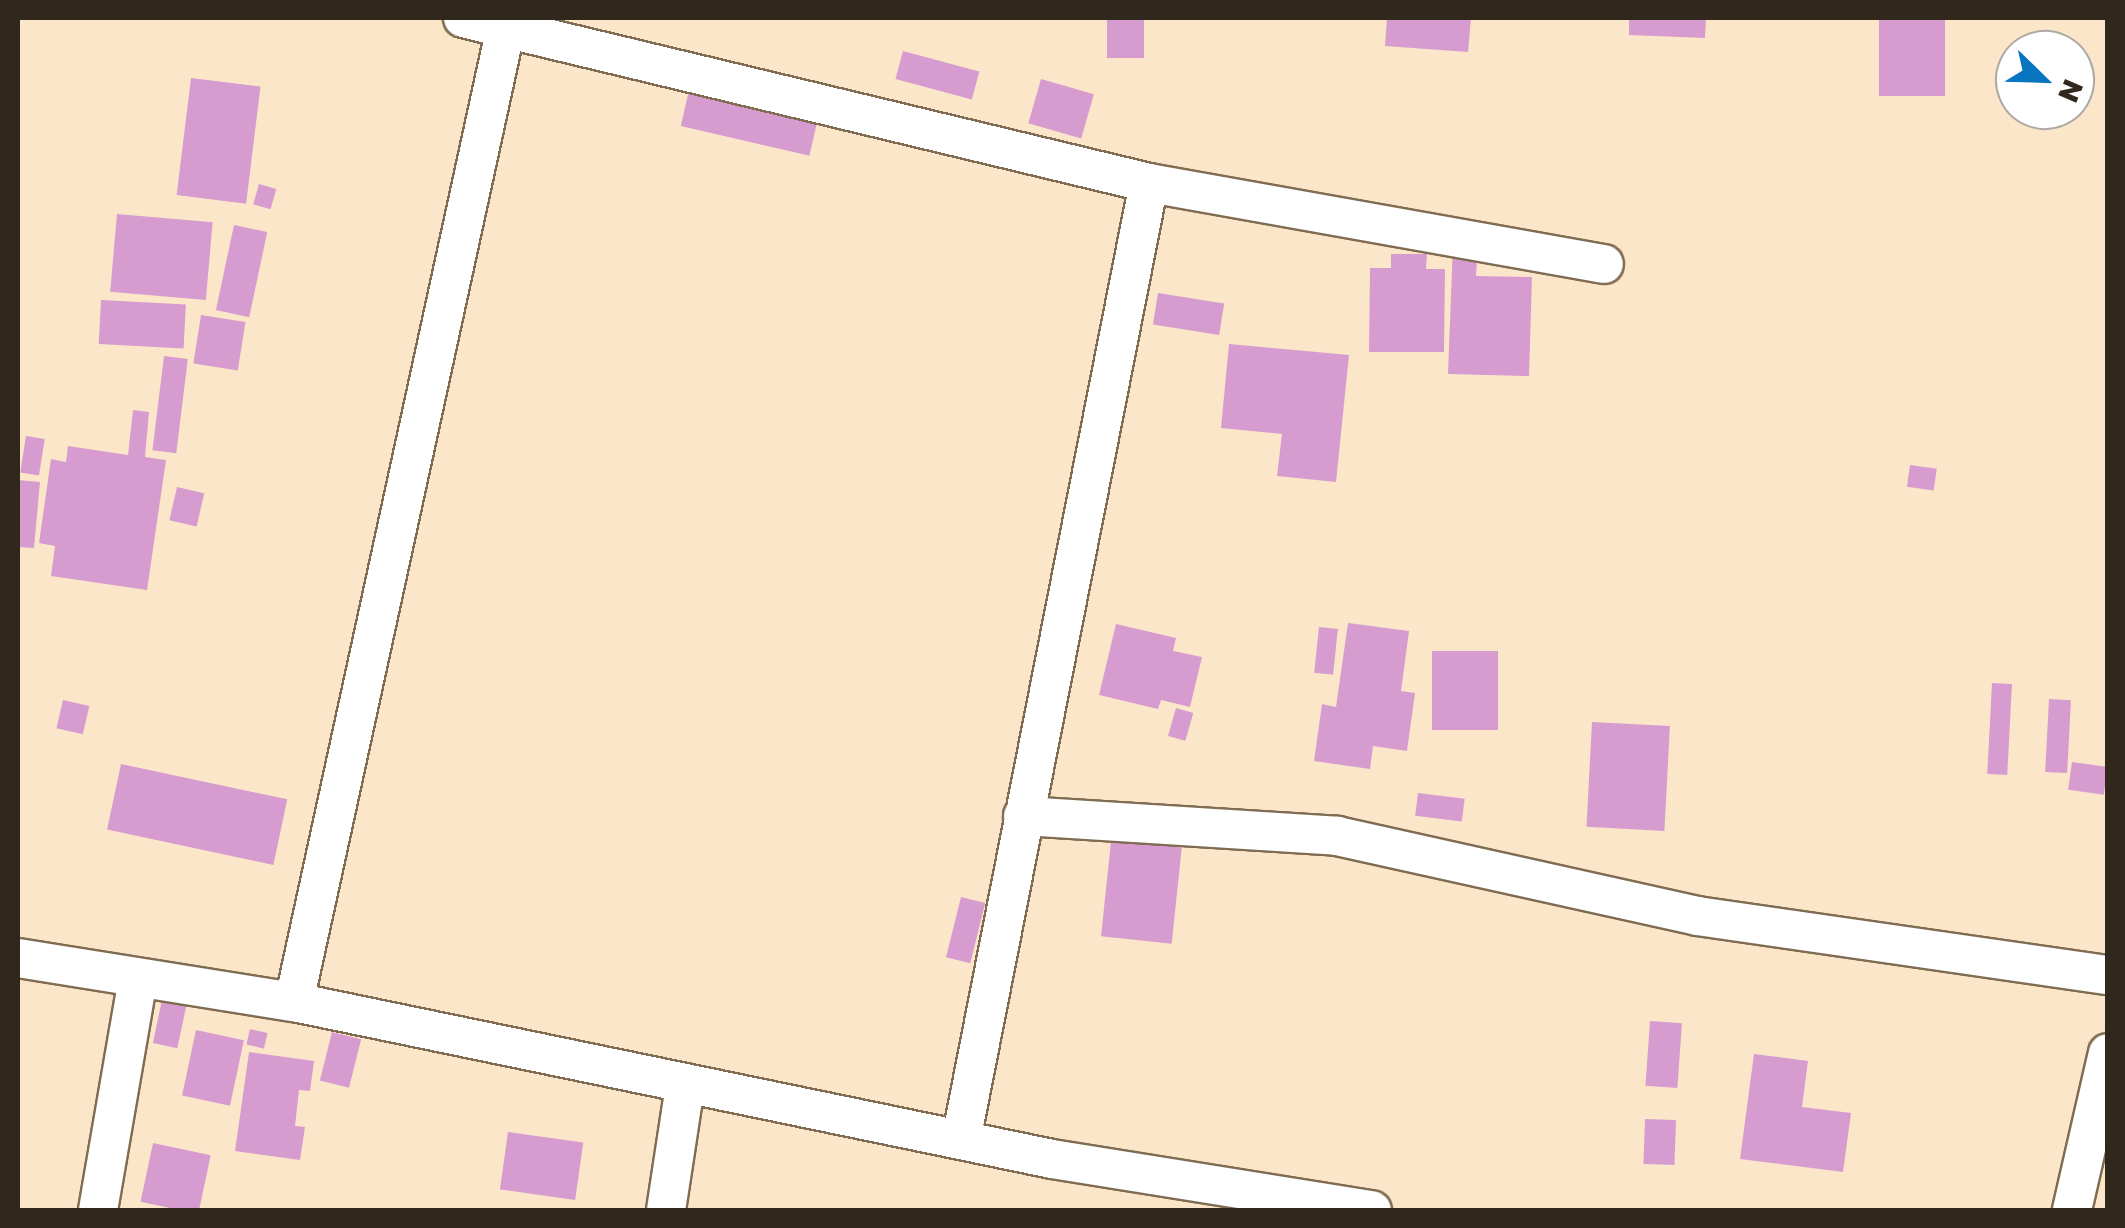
<!DOCTYPE html>
<style>
body{margin:0}
#map{position:relative;width:2125px;height:1228px;overflow:hidden;background:#fce6c9;font-family:"Golos Text",sans-serif}
div>[style]{position:absolute}
.building>*{inset:0;background:#d69ccf;transform-origin:0 0}
.roads{filter:drop-shadow(2px 0 #7f6c52) drop-shadow(-2px 0 #7f6c52) drop-shadow(0 2px #7f6c52) drop-shadow(0 -2px #7f6c52)}
.street>*{height:38px;margin:-19px;padding:0 19px;transform-origin:19px;border-radius:19px;background:#fff}
span{translate:-50% -50%;white-space:nowrap;text-align:center;line-height:1.15;-webkit-text-stroke:10px #fff;paint-order:stroke}
.frame{position:absolute;inset:0;border:20px solid #30281d;pointer-events:none}
.north{position:absolute;left:1995px;top:30px;width:100px;height:100px;box-sizing:border-box;background:#fff;border:2px solid #aca9a5;border-radius:50%;rotate:113deg;font-size:28px;font-weight:700;line-height:40px;text-align:center;color:#30281d}
.north::after{content:'';display:block;margin:auto;width:35px;height:45px;background:#0875c0;clip-path:polygon(50% 0,100% 100%,50% 72%,0 100%)}
</style>
<div id="map">
<div class="building">
<i style="left:1107px;top:18px;width:37px;height:40px"></i>
<i style="clip-path:polygon(1387px 18px,1471px 18px,1468px 52px,1385px 46px)"></i>
<i style="clip-path:polygon(1629px 18px,1706px 18px,1705px 38px,1629px 35px)"></i>
<i style="left:1879px;top:18px;width:66px;height:78px"></i>
<i style="left:903px;top:51px;width:79px;height:29px;rotate:15deg"></i>
<i style="left:191px;top:78px;width:70px;height:118px;rotate:7deg"></i>
<i style="left:1041px;top:79px;width:55px;height:46px;rotate:16deg"></i>
<i style="left:690px;top:86px;width:132px;height:41px;rotate:13deg"></i>
<i style="left:259px;top:184px;width:18px;height:21px;rotate:16deg"></i>
<i style="left:117px;top:214px;width:96px;height:78px;rotate:5deg"></i>
<i style="left:234px;top:225px;width:34px;height:87px;rotate:12deg"></i>
<i style="clip-path:polygon(1453px 244px,1478px 244px,1476px 276px,1532px 277px,1529px 376px,1448px 374px)"></i>
<i style="clip-path:polygon(1391px 254px,1427px 254px,1426px 269px,1445px 269px,1444px 352px,1369px 352px,1370px 268px,1391px 268px)"></i>
<i style="left:1158px;top:293px;width:67px;height:32px;rotate:9deg"></i>
<i style="left:101px;top:300px;width:85px;height:44px;rotate:3deg"></i>
<i style="left:201px;top:315px;width:45px;height:49px;rotate:9deg"></i>
<i style="clip-path:polygon(1229px 344px,1349px 355px,1336px 482px,1277px 476px,1282px 434px,1221px 428px)"></i>
<i style="left:164px;top:356px;width:24px;height:95px;rotate:7deg"></i>
<i style="clip-path:polygon(133px 410px,149px 412px,145px 457px,166px 460px,147px 590px,51px 576px,55px 546px,39px 543px,51px 459px,66px 462px,68px 446px,128px 455px)"></i>
<i style="left:26px;top:436px;width:19px;height:37px;rotate:9deg"></i>
<i style="left:1910px;top:465px;width:27px;height:22px;rotate:8deg"></i>
<i style="clip-path:polygon(18px 480px,40px 482px,34px 548px,18px 547px)"></i>
<i style="left:177px;top:487px;width:28px;height:34px;rotate:13deg"></i>
<i style="clip-path:polygon(1348px 623px,1409px 631px,1401px 691px,1415px 693px,1407px 751px,1373px 746px,1370px 769px,1314px 761px,1322px 704px,1336px 707px)"></i>
<i style="clip-path:polygon(1116px 624px,1176px 638px,1173px 651px,1202px 657px,1190px 707px,1161px 700px,1158px 709px,1099px 695px)"></i>
<i style="left:1319px;top:627px;width:19px;height:46px;rotate:6deg"></i>
<i style="left:1432px;top:651px;width:66px;height:79px"></i>
<i style="left:1992px;top:683px;width:20px;height:91px;rotate:3deg"></i>
<i style="left:2049px;top:699px;width:22px;height:73px;rotate:3deg"></i>
<i style="left:63px;top:700px;width:27px;height:29px;rotate:13deg"></i>
<i style="left:1176px;top:708px;width:18px;height:29px;rotate:16deg"></i>
<i style="left:1592px;top:722px;width:78px;height:105px;rotate:3deg"></i>
<i style="left:2072px;top:762px;width:36px;height:28px;rotate:8deg"></i>
<i style="left:121px;top:764px;width:170px;height:67px;rotate:12deg"></i>
<i style="left:1418px;top:793px;width:47px;height:23px;rotate:7deg"></i>
<i style="left:1114px;top:813px;width:71px;height:124px;rotate:6deg"></i>
<i style="left:961px;top:897px;width:25px;height:62px;rotate:14deg"></i>
<i style="left:162px;top:1000px;width:25px;height:44px;rotate:12deg"></i>
<i style="left:1650px;top:1021px;width:32px;height:65px;rotate:4deg"></i>
<i style="left:250px;top:1029px;width:18px;height:16px;rotate:13deg"></i>
<i style="left:196px;top:1030px;width:49px;height:67px;rotate:12deg"></i>
<i style="left:332px;top:1032px;width:30px;height:50px;rotate:14deg"></i>
<i style="clip-path:polygon(249px 1052px,314px 1061px,310px 1091px,299px 1090px,295px 1126px,305px 1127px,300px 1160px,235px 1151px)"></i>
<i style="clip-path:polygon(1754px 1054px,1808px 1061px,1802px 1107px,1851px 1113px,1843px 1172px,1740px 1159px)"></i>
<i style="left:1645px;top:1119px;width:31px;height:45px;rotate:2deg"></i>
<i style="left:508px;top:1132px;width:76px;height:58px;rotate:8deg"></i>
<i style="left:153px;top:1143px;width:59px;height:60px;rotate:12deg"></i>
</div>
<div class="roads">
<div class="street">
<i style="left:463px;top:18px;width:706px;rotate:13.52deg"></i>
<i style="left:1149px;top:183px;width:462px;rotate:10.1deg"></i>
<i style="left:1023px;top:816px;width:315px;rotate:3.6deg"></i>
<i style="left:1337px;top:836px;width:369px;rotate:12.5deg"></i>
<i style="left:1697px;top:916px;width:415px;rotate:8.2deg"></i>
<i style="left:18px;top:958px;width:279px;rotate:9.1deg"></i>
<i style="left:294px;top:1002px;width:774px;rotate:11.7deg"></i>
<i style="left:1052px;top:1159px;width:324px;rotate:9.1deg"></i>
<i style="left:294px;top:1002px;width:1007px;rotate:-77.73deg"></i>
<i style="left:961px;top:1140px;width:975px;rotate:-78.89deg"></i>
<i style="left:98px;top:1210px;width:234px;rotate:-80.2deg"></i>
<i style="left:666px;top:1210px;width:125px;rotate:-81.3deg"></i>
<i style="left:2072px;top:1210px;width:161px;rotate:-77.1deg"></i>
</div>
</div>
<div class="frame"></div>
<div class="north">N</div>
</div>
